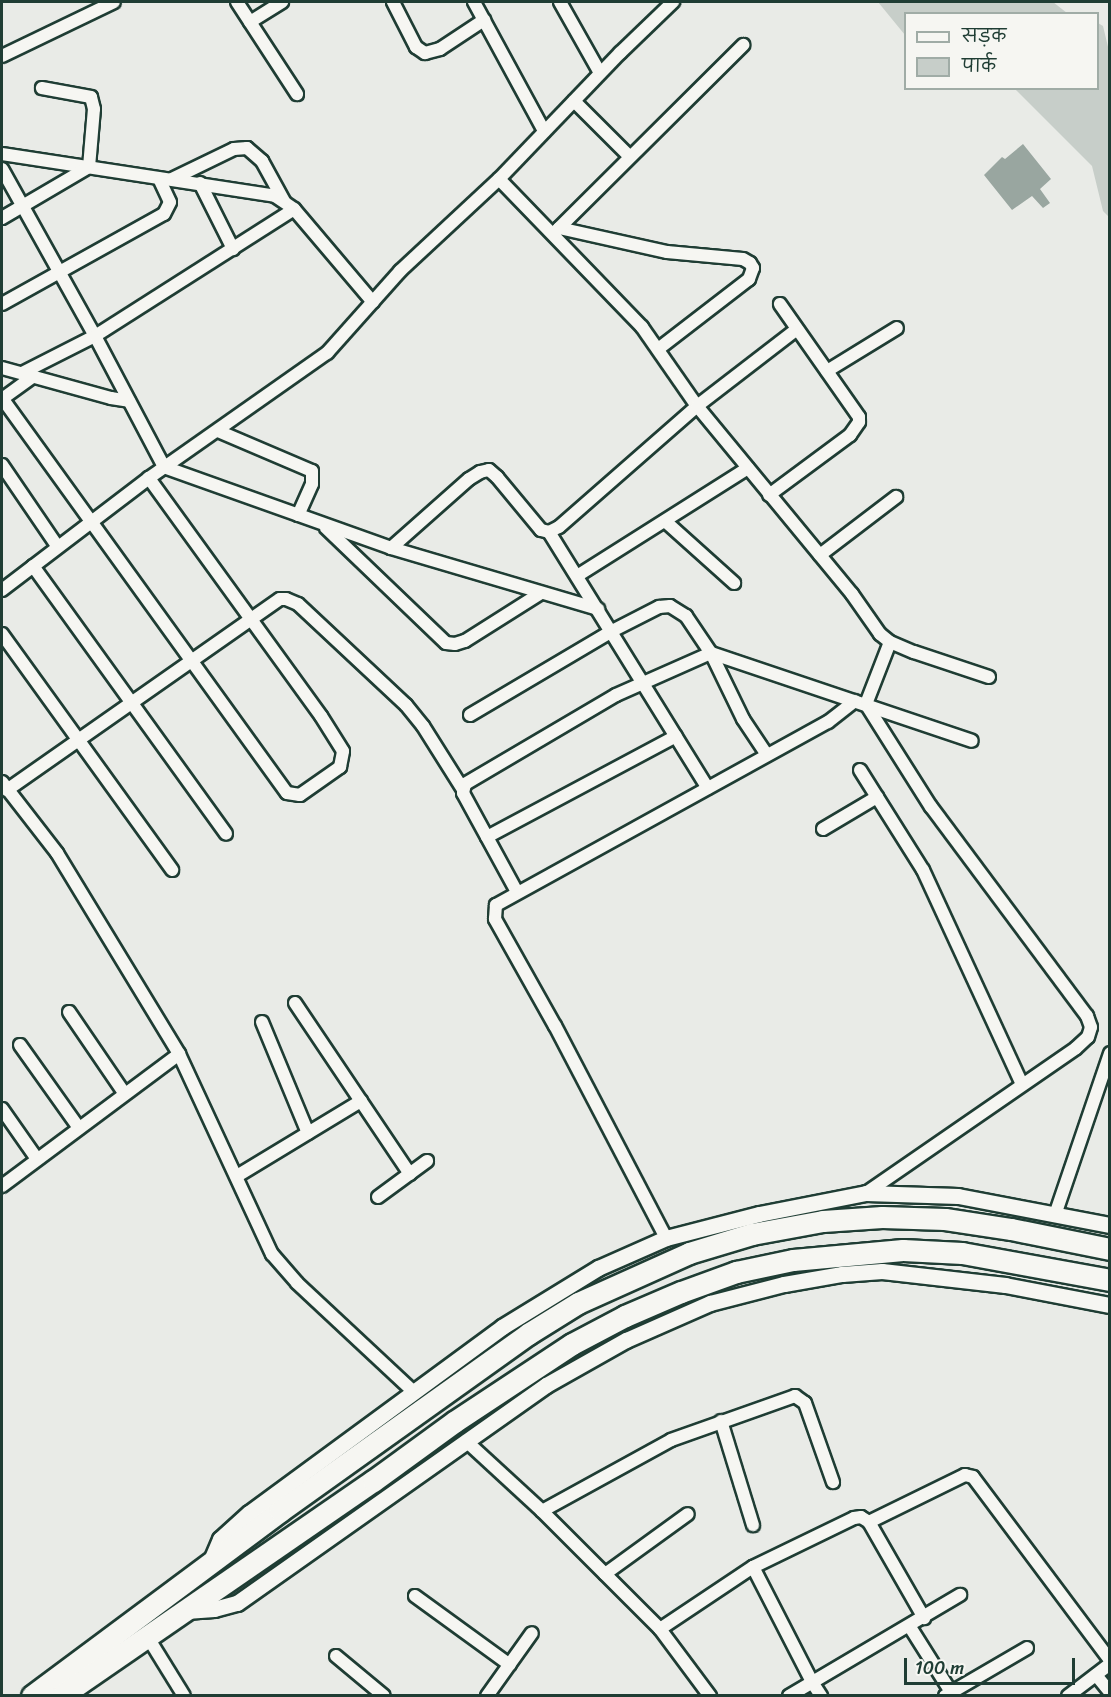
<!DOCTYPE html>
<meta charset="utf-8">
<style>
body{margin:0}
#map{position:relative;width:1111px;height:1697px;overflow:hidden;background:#e9ebe7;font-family:Sriracha,"Playpen Sans Deva",sans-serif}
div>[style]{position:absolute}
.green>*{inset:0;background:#c7cec9}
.water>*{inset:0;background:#99a6a0}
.roads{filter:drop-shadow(2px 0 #1f3d34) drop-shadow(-2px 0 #1f3d34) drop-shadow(0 2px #1f3d34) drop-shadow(0 -2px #1f3d34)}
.minor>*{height:12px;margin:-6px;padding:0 6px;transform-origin:6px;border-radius:6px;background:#f6f6f2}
.tertiary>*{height:15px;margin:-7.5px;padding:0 7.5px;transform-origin:7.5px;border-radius:7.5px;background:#f6f6f2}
.trunk>*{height:21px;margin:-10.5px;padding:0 10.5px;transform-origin:10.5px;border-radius:10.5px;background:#f6f6f2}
span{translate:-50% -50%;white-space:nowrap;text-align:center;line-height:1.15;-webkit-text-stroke:5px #f6f6f2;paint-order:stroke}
.frame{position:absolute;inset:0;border:3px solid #1f3d34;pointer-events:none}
.legend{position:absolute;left:904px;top:12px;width:195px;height:78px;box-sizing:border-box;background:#f6f6f2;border:2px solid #a0aca6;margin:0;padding:8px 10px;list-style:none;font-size:18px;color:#1f3d34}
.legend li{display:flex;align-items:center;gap:12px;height:30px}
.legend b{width:30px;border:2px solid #a0aca6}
.scale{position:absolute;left:904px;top:1658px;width:171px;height:27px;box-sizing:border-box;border:3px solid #1f3d34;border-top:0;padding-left:8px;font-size:18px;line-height:21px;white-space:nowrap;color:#1f3d34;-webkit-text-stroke:4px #f6f6f2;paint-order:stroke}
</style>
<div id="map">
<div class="green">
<i style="clip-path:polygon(878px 2px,1053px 2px,1067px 13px,906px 14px,905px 35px)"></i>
<i style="clip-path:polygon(1098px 23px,1103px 26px,1109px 51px,1109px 217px,1103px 211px,1092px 166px,1015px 89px,1098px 88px)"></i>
</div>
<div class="water">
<i style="clip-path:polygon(1023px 144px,1051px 179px,1040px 189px,1050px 203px,1043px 208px,1032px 196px,1012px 210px,984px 175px,1002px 157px,1005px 159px)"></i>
</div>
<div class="roads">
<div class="minor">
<i style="left:237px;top:2px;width:110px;rotate:56.9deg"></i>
<i style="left:393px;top:2px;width:51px;rotate:62.9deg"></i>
<i style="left:416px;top:47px;width:11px;rotate:34deg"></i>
<i style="left:425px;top:53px;width:16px;rotate:-15deg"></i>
<i style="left:440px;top:49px;width:53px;rotate:-33.4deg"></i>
<i style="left:474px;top:2px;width:147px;rotate:61.5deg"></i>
<i style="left:560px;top:2px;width:81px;rotate:60.6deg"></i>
<i style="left:250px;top:22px;width:38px;rotate:-32deg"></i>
<i style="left:2px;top:56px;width:124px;rotate:-25.7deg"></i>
<i style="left:574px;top:101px;width:79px;rotate:45deg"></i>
<i style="left:2px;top:154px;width:276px;rotate:8.7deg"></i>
<i style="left:275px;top:196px;width:23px;rotate:34deg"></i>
<i style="left:294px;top:209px;width:122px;rotate:49.7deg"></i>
<i style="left:2px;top:169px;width:191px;rotate:60.9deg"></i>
<i style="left:95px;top:336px;width:148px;rotate:62.2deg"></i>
<i style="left:164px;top:467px;width:241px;rotate:19.6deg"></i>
<i style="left:391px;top:548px;width:216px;rotate:16.4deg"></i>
<i style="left:172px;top:179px;width:69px;rotate:-25.8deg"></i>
<i style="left:234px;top:149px;width:13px;rotate:-4deg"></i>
<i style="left:247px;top:148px;width:20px;rotate:41deg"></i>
<i style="left:262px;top:161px;width:46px;rotate:61.2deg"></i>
<i style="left:499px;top:179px;width:206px;rotate:46deg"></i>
<i style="left:642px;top:327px;width:96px;rotate:55.2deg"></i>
<i style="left:697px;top:406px;width:244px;rotate:50.5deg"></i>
<i style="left:852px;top:594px;width:49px;rotate:55deg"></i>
<i style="left:880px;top:634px;width:13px;rotate:39deg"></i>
<i style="left:890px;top:642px;width:26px;rotate:23deg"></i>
<i style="left:914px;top:652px;width:79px;rotate:18.4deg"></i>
<i style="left:200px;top:183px;width:74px;rotate:63.4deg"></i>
<i style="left:2px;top:218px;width:101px;rotate:-30.4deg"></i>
<i style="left:89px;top:167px;width:58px;rotate:-85.1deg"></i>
<i style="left:94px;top:109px;width:12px;rotate:-104deg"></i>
<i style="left:91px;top:97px;width:50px;rotate:-169.6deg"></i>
<i style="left:559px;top:228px;width:111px;rotate:12.5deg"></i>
<i style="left:667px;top:252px;width:76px;rotate:5.3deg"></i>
<i style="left:743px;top:259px;width:8px;rotate:30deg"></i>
<i style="left:750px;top:263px;width:6px;rotate:59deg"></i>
<i style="left:753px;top:268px;width:12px;rotate:110deg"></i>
<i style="left:749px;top:279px;width:115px;rotate:142.4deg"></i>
<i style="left:554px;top:233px;width:267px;rotate:-44.8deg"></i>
<i style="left:2px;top:304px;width:185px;rotate:-29.1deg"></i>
<i style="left:164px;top:214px;width:13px;rotate:-63deg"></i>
<i style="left:170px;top:202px;width:26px;rotate:-115deg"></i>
<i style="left:2px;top:368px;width:113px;rotate:15.4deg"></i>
<i style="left:111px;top:398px;width:18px;rotate:9deg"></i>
<i style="left:827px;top:371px;width:82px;rotate:-31.6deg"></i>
<i style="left:22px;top:373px;width:82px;rotate:-26.9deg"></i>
<i style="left:95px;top:336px;width:236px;rotate:-32.5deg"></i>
<i style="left:2px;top:398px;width:487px;rotate:54.2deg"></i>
<i style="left:287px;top:793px;width:13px;rotate:9deg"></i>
<i style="left:300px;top:795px;width:49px;rotate:-35deg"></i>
<i style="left:340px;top:767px;width:16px;rotate:-79deg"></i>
<i style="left:343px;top:751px;width:41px;rotate:-122.2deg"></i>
<i style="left:321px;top:716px;width:294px;rotate:-125.9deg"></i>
<i style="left:2px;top:399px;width:39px;rotate:-36deg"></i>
<i style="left:218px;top:431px;width:102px;rotate:23.1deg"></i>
<i style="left:312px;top:471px;width:13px;rotate:90deg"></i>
<i style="left:312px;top:484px;width:34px;rotate:114deg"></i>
<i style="left:2px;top:465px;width:99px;rotate:55.7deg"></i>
<i style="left:769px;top:495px;width:101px;rotate:-36.5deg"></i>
<i style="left:850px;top:435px;width:16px;rotate:-55deg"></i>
<i style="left:859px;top:422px;width:5px;rotate:-90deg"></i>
<i style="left:859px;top:417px;width:138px;rotate:-125deg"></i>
<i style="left:665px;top:521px;width:93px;rotate:41.9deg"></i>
<i style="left:326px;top:528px;width:166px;rotate:43.8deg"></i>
<i style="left:446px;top:643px;width:9px;rotate:6deg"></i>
<i style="left:455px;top:644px;width:10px;rotate:-17deg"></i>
<i style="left:465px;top:641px;width:90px;rotate:-32.3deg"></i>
<i style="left:549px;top:532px;width:301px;rotate:58.2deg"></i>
<i style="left:391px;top:548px;width:104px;rotate:-41.5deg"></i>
<i style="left:469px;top:479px;width:13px;rotate:-32deg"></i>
<i style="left:480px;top:472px;width:9px;rotate:-13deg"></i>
<i style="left:489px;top:470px;width:11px;rotate:41deg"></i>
<i style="left:497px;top:477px;width:69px;rotate:50.3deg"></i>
<i style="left:541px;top:530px;width:8px;rotate:14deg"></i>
<i style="left:549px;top:532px;width:11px;rotate:-27deg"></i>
<i style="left:559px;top:527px;width:184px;rotate:-41.2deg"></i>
<i style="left:697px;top:406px;width:126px;rotate:-37.6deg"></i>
<i style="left:820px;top:555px;width:96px;rotate:-37.3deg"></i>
<i style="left:33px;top:566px;width:330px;rotate:54.2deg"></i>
<i style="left:577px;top:576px;width:202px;rotate:-32.3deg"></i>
<i style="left:2px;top:590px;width:185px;rotate:-37.3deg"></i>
<i style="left:149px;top:478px;width:218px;rotate:-35.1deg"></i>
<i style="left:327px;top:353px;width:110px;rotate:-48.3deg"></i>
<i style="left:400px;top:271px;width:135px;rotate:-42.9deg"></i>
<i style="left:499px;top:179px;width:175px;rotate:-46.2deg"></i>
<i style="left:620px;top:53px;width:74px;rotate:-43.9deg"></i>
<i style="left:2px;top:634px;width:291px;rotate:54.2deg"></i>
<i style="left:470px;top:715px;width:165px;rotate:-30.6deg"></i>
<i style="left:612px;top:631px;width:53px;rotate:-27.1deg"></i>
<i style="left:659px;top:607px;width:11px;rotate:-5deg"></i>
<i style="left:670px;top:606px;width:19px;rotate:32deg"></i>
<i style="left:686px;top:616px;width:45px;rotate:56deg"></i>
<i style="left:711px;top:653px;width:73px;rotate:64.1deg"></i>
<i style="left:743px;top:719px;width:43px;rotate:56.3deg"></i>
<i style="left:860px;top:770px;width:118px;rotate:57.8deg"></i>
<i style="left:923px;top:870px;width:236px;rotate:65.2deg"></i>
<i style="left:2px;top:782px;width:90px;rotate:52.2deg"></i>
<i style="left:57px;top:853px;width:235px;rotate:58.7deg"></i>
<i style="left:179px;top:1054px;width:221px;rotate:65.1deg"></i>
<i style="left:272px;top:1254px;width:38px;rotate:49deg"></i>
<i style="left:297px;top:1283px;width:158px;rotate:43deg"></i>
<i style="left:7px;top:790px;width:333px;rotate:-35deg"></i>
<i style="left:280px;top:599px;width:6px"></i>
<i style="left:286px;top:599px;width:13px;rotate:23deg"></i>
<i style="left:298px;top:604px;width:148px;rotate:43.1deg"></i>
<i style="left:406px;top:705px;width:27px;rotate:51deg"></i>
<i style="left:423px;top:726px;width:73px;rotate:57.8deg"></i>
<i style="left:823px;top:829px;width:63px;rotate:-30.7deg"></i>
<i style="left:487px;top:837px;width:214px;rotate:-28.1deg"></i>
<i style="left:517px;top:892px;width:113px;rotate:-118.6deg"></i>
<i style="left:463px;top:793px;width:9px;rotate:-77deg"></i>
<i style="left:465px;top:784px;width:175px;rotate:-30.5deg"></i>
<i style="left:616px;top:695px;width:104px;rotate:-23.9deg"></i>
<i style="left:711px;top:653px;width:275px;rotate:18.6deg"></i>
<i style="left:295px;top:1003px;width:206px;rotate:56.1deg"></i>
<i style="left:69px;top:1012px;width:99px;rotate:55.7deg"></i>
<i style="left:262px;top:1022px;width:120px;rotate:67.5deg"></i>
<i style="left:20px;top:1045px;width:102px;rotate:54.6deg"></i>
<i style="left:2px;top:1109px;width:61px;rotate:55deg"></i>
<i style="left:237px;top:1176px;width:145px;rotate:-31.2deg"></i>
<i style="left:2px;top:1186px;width:221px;rotate:-36.7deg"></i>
<i style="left:866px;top:1193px;width:255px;rotate:-34.6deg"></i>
<i style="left:1076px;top:1048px;width:16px;rotate:-43deg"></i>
<i style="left:1088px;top:1037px;width:10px;rotate:-73deg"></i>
<i style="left:1091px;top:1027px;width:12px;rotate:-110deg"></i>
<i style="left:1087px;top:1016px;width:261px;rotate:-126.7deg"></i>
<i style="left:931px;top:807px;width:122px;rotate:-122.3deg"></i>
<i style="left:866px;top:704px;width:66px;rotate:-68.8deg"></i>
<i style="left:378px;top:1197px;width:61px;rotate:-36.3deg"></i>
<i style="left:1055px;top:1215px;width:171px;rotate:-71.2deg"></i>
<i style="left:666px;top:1238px;width:239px;rotate:-117.6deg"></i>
<i style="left:555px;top:1026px;width:123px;rotate:-119.3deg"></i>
<i style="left:495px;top:919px;width:14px;rotate:-86deg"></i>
<i style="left:496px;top:905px;width:379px;rotate:-28.9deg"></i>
<i style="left:828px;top:722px;width:34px;rotate:-38deg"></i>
<i style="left:721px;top:1421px;width:109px;rotate:72.9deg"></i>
<i style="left:466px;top:1441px;width:103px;rotate:42.6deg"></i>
<i style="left:542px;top:1511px;width:167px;rotate:45deg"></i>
<i style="left:660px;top:1629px;width:84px;rotate:53.3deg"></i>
<i style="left:542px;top:1511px;width:147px;rotate:-28.8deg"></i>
<i style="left:671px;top:1440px;width:132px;rotate:-19.5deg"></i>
<i style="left:795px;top:1396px;width:12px;rotate:35deg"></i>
<i style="left:805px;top:1403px;width:84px;rotate:70.5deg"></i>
<i style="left:869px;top:1522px;width:107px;rotate:-26.1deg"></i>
<i style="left:965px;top:1475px;width:8px;rotate:14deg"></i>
<i style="left:973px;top:1477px;width:229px;rotate:53.2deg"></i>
<i style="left:753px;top:1567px;width:129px;rotate:62.8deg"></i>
<i style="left:812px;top:1682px;width:17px;rotate:57deg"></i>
<i style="left:605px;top:1574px;width:102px;rotate:-35.9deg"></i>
<i style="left:415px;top:1596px;width:117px;rotate:36deg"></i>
<i style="left:910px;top:1627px;width:77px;rotate:57.8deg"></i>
<i style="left:660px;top:1629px;width:112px;rotate:-33.7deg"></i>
<i style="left:753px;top:1567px;width:112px;rotate:-25.9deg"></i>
<i style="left:854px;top:1518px;width:7px;rotate:-8deg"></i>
<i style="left:861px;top:1517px;width:9px;rotate:32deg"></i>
<i style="left:869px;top:1522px;width:111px;rotate:60.2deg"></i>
<i style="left:147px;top:1636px;width:70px;rotate:58.3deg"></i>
<i style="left:336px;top:1656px;width:62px;rotate:39.8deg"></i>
<i style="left:1096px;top:1675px;width:22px;rotate:51deg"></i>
<i style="left:487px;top:1696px;width:77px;rotate:-54.5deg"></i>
<i style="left:789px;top:1696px;width:199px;rotate:-30.6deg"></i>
<i style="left:945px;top:1696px;width:95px;rotate:-30.3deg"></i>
<i style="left:1068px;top:1696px;width:53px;rotate:-37.3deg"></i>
</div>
<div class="tertiary">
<i style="left:209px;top:1565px;width:28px;rotate:-67deg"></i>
<i style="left:220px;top:1539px;width:39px;rotate:-42deg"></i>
<i style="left:249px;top:1513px;width:314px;rotate:-36.3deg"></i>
<i style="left:502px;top:1327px;width:113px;rotate:-31.6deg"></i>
<i style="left:598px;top:1268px;width:74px;rotate:-23.8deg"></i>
<i style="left:666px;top:1238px;width:96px;rotate:-14.5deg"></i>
<i style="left:759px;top:1214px;width:109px;rotate:-11.1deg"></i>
<i style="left:866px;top:1193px;width:92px;rotate:1.9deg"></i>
<i style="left:958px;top:1196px;width:155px;rotate:10.8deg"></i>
<i style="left:186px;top:1611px;width:28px;rotate:-4deg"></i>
<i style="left:214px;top:1609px;width:24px;rotate:-15deg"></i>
<i style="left:237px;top:1603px;width:378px;rotate:-35.2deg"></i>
<i style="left:546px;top:1385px;width:92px;rotate:-29.4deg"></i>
<i style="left:626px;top:1340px;width:92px;rotate:-23.8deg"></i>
<i style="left:710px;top:1303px;width:76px;rotate:-14.4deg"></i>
<i style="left:784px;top:1284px;width:59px;rotate:-9.8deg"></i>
<i style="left:842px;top:1274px;width:40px;rotate:-4.3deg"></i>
<i style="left:882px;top:1271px;width:124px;rotate:6.5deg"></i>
<i style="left:1005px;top:1285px;width:107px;rotate:10.8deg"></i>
</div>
<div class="trunk">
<i style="left:32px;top:1696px;width:309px;rotate:-36.7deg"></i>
<i style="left:280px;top:1511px;width:305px;rotate:-35.5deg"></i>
<i style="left:528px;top:1334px;width:59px;rotate:-31.8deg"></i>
<i style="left:578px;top:1303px;width:122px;rotate:-24.2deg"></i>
<i style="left:689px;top:1253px;width:66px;rotate:-16.8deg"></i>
<i style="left:752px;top:1234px;width:72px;rotate:-10.4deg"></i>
<i style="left:823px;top:1221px;width:59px;rotate:-3.9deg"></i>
<i style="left:882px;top:1217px;width:63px;rotate:1.8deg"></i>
<i style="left:945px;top:1219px;width:67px;rotate:8.6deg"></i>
<i style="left:1011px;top:1229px;width:101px;rotate:11.4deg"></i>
<i style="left:61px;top:1696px;width:379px;rotate:-34.6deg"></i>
<i style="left:373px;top:1481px;width:100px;rotate:-36.1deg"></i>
<i style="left:454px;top:1422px;width:141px;rotate:-33.5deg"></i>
<i style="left:572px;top:1344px;width:60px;rotate:-27.8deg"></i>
<i style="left:625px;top:1316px;width:61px;rotate:-23.2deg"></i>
<i style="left:681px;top:1292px;width:59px;rotate:-20deg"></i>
<i style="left:736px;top:1272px;width:58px;rotate:-11.9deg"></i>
<i style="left:793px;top:1260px;width:110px;rotate:-5.2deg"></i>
<i style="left:903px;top:1250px;width:59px;rotate:2.9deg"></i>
<i style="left:962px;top:1253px;width:150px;rotate:10.3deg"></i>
</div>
</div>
<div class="frame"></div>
<ul class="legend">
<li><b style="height:8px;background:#f6f6f2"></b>सड़क</li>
<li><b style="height:16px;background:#c7cec9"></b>पार्क</li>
</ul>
<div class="scale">100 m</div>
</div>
